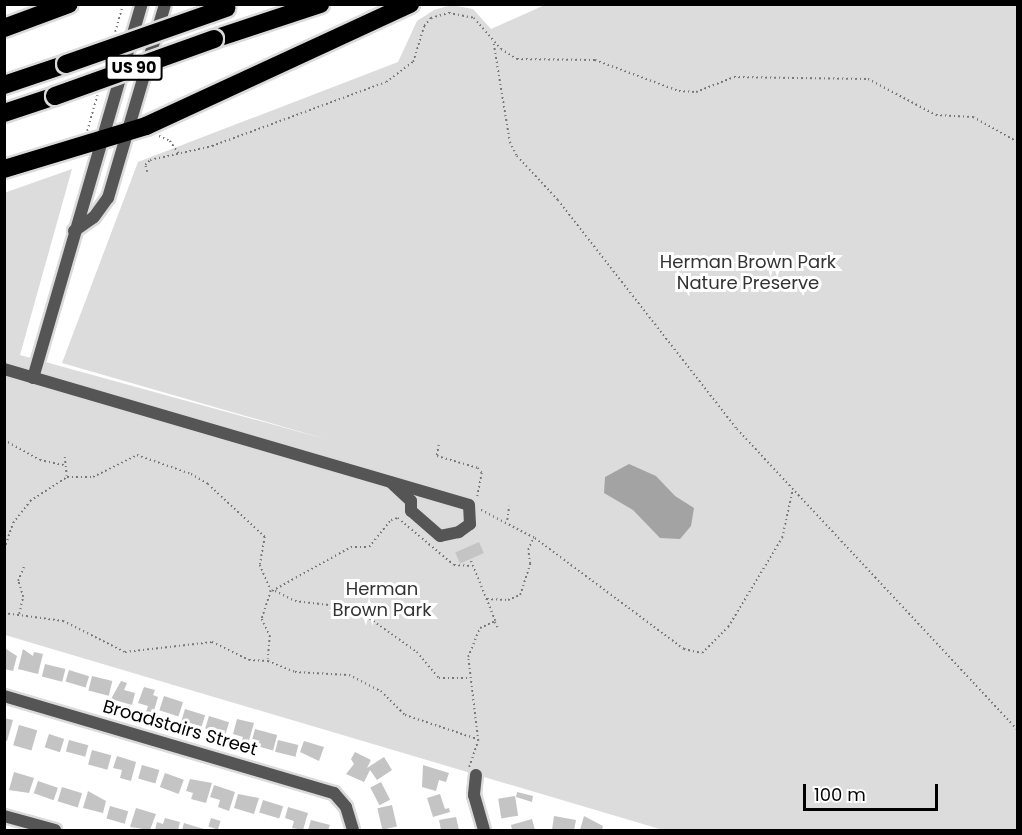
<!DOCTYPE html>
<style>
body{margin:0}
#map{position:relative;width:1022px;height:835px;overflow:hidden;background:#fff;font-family:Poppins,sans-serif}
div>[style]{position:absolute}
.green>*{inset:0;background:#dcdcdc}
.water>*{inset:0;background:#a3a3a3}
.building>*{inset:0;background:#c4c4c4;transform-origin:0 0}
.path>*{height:1.5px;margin-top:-0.75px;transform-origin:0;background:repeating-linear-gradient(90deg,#777 0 1.5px,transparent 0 4.5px)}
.roads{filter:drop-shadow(2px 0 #dbdbdb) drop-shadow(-2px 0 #dbdbdb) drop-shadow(0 2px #dbdbdb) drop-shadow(0 -2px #dbdbdb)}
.minor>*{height:12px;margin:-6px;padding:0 6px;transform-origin:6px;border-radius:6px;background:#555}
.highway>*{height:18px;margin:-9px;padding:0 9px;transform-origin:9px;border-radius:9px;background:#000}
.bridges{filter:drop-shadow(2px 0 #dbdbdb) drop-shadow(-2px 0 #dbdbdb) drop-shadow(0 2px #dbdbdb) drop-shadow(0 -2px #dbdbdb)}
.highway-bridge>*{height:18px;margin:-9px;padding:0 9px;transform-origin:9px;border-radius:9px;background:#000}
span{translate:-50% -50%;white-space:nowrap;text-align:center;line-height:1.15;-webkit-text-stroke:6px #fff;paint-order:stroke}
.shield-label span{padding:2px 4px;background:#fff;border:2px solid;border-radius:4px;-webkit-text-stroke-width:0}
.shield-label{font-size:16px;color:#000;font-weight:700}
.park-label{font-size:18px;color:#333}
.street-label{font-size:18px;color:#000}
.frame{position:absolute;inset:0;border:6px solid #000;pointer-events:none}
.scale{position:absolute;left:803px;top:784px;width:135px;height:27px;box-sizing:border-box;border:3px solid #000;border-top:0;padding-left:8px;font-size:18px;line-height:21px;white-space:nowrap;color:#000;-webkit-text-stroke:4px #fff;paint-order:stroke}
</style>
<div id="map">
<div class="green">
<i style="clip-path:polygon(547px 4px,1017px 5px,1017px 830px,663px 830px,5px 635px,4px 193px,72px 169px,20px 355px,329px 440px,62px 363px,138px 162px,398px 62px,417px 21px,434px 10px,451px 5px,473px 9px,491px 29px)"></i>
</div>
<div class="water">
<i style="clip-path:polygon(629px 464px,656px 476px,675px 496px,694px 508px,691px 526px,680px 539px,660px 538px,633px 510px,604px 493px,605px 477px)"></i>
</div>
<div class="building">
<i style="left:479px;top:542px;width:12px;height:26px;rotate:66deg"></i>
<i style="clip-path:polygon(6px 649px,17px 656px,13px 671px,4px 669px)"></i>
<i style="clip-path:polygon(23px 649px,33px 656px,34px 652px,43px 654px,38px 674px,18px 669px)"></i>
<i style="left:45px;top:664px;width:21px;height:13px;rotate:14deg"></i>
<i style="left:69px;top:670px;width:21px;height:12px;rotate:17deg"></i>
<i style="left:92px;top:676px;width:21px;height:15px;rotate:14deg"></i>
<i style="clip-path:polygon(121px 681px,127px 683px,124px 690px,135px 693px,132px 705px,111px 699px)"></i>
<i style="clip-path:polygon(144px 687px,155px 690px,153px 695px,158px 697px,153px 714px,146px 712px,148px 706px,138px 703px)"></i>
<i style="left:164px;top:696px;width:20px;height:15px;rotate:18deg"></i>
<i style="left:185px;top:709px;width:21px;height:12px;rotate:17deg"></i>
<i style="left:209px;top:716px;width:21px;height:13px;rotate:17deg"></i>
<i style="clip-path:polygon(4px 718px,13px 720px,7px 741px,4px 740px)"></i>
<i style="clip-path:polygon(237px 719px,254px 723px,248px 744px,241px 742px,243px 737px,233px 734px)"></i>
<i style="left:19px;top:725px;width:19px;height:21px;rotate:16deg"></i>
<i style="left:255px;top:729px;width:23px;height:16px;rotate:15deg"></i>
<i style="left:49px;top:734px;width:16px;height:14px;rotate:18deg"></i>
<i style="left:69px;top:740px;width:20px;height:12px;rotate:15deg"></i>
<i style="left:278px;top:740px;width:21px;height:12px;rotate:14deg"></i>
<i style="clip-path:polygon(304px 741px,324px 747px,319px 761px,300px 752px)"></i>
<i style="left:92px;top:750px;width:20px;height:15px;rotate:15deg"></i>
<i style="clip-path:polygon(355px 752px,371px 760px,367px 768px,384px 757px,392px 770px,377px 780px,370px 770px,364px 782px,346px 774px,354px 764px,351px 759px)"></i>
<i style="clip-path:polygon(117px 756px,136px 762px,131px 781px,120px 778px,122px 770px,113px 768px)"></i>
<i style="left:142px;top:765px;width:18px;height:14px;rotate:16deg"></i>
<i style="clip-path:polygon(423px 765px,449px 773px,446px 782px,439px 780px,436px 791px,422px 787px)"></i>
<i style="clip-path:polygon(14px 772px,34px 778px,29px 793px,9px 790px)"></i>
<i style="left:165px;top:773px;width:20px;height:15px;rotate:20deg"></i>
<i style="clip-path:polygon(190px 779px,212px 783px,206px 803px,191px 799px,193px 793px,186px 791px)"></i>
<i style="left:38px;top:781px;width:21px;height:13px;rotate:19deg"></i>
<i style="left:381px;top:782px;width:20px;height:12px;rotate:63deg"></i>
<i style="clip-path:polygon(214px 785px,235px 792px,229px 811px,218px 807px,220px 800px,210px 797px)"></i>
<i style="left:62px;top:787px;width:21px;height:15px;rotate:17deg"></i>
<i style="clip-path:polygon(88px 791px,106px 801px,103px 813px,83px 808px)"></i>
<i style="clip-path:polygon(517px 792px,533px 796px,532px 802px,516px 797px)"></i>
<i style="clip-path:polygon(238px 794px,259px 798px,254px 814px,234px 808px)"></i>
<i style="clip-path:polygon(440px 794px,445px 809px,449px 808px,450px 812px,433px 817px,427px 798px)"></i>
<i style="left:515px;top:796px;width:20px;height:17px;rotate:81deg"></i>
<i style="left:263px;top:800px;width:21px;height:13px;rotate:17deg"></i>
<i style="left:392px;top:805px;width:22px;height:15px;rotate:77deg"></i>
<i style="left:110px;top:806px;width:19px;height:13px;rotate:16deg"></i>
<i style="clip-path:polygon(288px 807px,308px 813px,303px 830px,292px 828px,294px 821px,285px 818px)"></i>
<i style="clip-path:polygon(136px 808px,156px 814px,150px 830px,130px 827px)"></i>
<i style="clip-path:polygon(554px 816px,576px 820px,574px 830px,552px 830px)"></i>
<i style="clip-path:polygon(584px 816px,603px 826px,602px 830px,580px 830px)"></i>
<i style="clip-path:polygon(456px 817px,459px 830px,441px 830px,439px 820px)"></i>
<i style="clip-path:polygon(165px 818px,180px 822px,178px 830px,155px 830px,157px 822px,163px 824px)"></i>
<i style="left:211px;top:818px;width:10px;height:9px;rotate:17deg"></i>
<i style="clip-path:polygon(532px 819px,535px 830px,512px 830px,511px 825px)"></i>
<i style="clip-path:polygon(311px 820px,330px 825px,328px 830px,308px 830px)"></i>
<i style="clip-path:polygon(184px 823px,207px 830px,182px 830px)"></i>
</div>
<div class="path">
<i style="left:115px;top:32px;width:29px;rotate:-74deg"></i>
<i style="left:494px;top:44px;width:99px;rotate:80.7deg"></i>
<i style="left:510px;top:142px;width:16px;rotate:63deg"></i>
<i style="left:517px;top:156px;width:60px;rotate:47deg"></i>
<i style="left:558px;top:200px;width:291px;rotate:52deg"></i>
<i style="left:737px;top:429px;width:412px;rotate:47deg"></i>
<i style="left:87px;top:131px;width:37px;rotate:-74deg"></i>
<i style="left:159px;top:136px;width:12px;rotate:24deg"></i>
<i style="left:170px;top:141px;width:16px;rotate:55deg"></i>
<i style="left:147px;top:172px;width:7px;rotate:-106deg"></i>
<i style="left:145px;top:165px;width:7px;rotate:-45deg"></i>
<i style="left:150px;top:160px;width:64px;rotate:-12.7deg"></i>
<i style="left:212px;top:146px;width:185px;rotate:-20.2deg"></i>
<i style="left:386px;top:82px;width:34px;rotate:-37deg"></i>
<i style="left:413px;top:62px;width:38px;rotate:-73deg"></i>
<i style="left:424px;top:26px;width:11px;rotate:-49deg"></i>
<i style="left:431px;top:18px;width:19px;rotate:-16deg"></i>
<i style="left:449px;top:13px;width:25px;rotate:11deg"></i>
<i style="left:474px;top:18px;width:41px;rotate:48.9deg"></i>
<i style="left:501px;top:49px;width:19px;rotate:32deg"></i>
<i style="left:517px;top:59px;width:78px;rotate:0.7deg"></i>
<i style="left:595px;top:60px;width:90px;rotate:20.3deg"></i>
<i style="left:679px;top:91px;width:17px;rotate:3deg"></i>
<i style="left:696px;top:92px;width:41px;rotate:-21.5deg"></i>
<i style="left:734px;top:77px;width:134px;rotate:0.9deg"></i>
<i style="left:868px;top:79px;width:77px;rotate:27.9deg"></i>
<i style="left:936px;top:115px;width:37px;rotate:3deg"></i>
<i style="left:973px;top:117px;width:51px;rotate:29.1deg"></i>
<i style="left:4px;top:440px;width:41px;rotate:29.1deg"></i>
<i style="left:40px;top:460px;width:25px;rotate:12deg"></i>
<i style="left:439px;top:445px;width:11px;rotate:100deg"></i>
<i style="left:437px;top:456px;width:43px;rotate:16.3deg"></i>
<i style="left:478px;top:468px;width:6px;rotate:51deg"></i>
<i style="left:482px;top:473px;width:25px;rotate:101deg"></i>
<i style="left:65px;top:457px;width:19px;rotate:84deg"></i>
<i style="left:481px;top:510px;width:61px;rotate:27.4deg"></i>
<i style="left:535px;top:538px;width:186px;rotate:36.7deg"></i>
<i style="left:684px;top:649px;width:18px;rotate:13deg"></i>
<i style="left:702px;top:653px;width:37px;rotate:-45deg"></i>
<i style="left:728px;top:627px;width:104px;rotate:-58.8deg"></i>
<i style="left:782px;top:538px;width:47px;rotate:-77.7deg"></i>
<i style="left:507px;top:520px;width:14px;rotate:-82deg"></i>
<i style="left:4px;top:549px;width:28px;rotate:-71deg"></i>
<i style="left:13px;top:523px;width:28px;rotate:-52deg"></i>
<i style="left:30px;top:501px;width:44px;rotate:-33deg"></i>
<i style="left:67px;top:477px;width:26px"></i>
<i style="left:93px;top:477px;width:49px;rotate:-26.6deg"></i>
<i style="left:137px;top:455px;width:57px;rotate:19.4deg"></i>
<i style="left:191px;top:474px;width:20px;rotate:30deg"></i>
<i style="left:208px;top:484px;width:78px;rotate:42.9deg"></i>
<i style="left:265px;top:537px;width:28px;rotate:100deg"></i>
<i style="left:260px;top:565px;width:28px;rotate:67deg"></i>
<i style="left:271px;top:591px;width:29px;rotate:108deg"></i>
<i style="left:262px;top:619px;width:19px;rotate:65deg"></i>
<i style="left:270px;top:636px;width:23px;rotate:95deg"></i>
<i style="left:272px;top:591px;width:90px;rotate:-29.1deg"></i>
<i style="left:351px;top:547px;width:18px"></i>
<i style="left:369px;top:547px;width:35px;rotate:-51deg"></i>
<i style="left:391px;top:520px;width:7px;rotate:-16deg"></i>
<i style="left:398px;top:518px;width:73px;rotate:40deg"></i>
<i style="left:454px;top:565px;width:18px;rotate:3deg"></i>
<i style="left:275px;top:591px;width:22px;rotate:27deg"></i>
<i style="left:295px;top:601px;width:60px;rotate:6.7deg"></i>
<i style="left:355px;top:608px;width:76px;rotate:35.4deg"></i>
<i style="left:417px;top:652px;width:34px;rotate:50deg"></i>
<i style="left:439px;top:678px;width:31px"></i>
<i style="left:487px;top:599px;width:21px;rotate:3deg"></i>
<i style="left:508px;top:600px;width:13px;rotate:-23deg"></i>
<i style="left:520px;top:595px;width:33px;rotate:-72deg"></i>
<i style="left:530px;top:564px;width:14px;rotate:-98deg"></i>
<i style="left:528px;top:550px;width:13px;rotate:-67deg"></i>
<i style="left:4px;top:613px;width:60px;rotate:7.7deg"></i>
<i style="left:63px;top:621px;width:69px;rotate:26.6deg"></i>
<i style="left:125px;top:652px;width:88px;rotate:-6.6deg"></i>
<i style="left:212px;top:642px;width:41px;rotate:25.9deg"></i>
<i style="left:249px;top:660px;width:19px;rotate:3deg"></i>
<i style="left:268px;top:661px;width:29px;rotate:22deg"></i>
<i style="left:295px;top:672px;width:54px;rotate:3.2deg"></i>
<i style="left:349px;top:675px;width:36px;rotate:27deg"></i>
<i style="left:381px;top:691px;width:34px;rotate:45deg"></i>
<i style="left:405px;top:715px;width:76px;rotate:18.4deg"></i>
<i style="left:19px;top:614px;width:17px;rotate:-77deg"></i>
<i style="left:23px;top:597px;width:17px;rotate:-107deg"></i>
<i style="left:18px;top:581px;width:18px;rotate:-68deg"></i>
<i style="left:495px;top:622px;width:9px;rotate:63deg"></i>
<i style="left:469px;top:767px;width:28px;rotate:-71deg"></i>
<i style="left:478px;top:741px;width:85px;rotate:-96.8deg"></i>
<i style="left:468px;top:657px;width:31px;rotate:-68deg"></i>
<i style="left:480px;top:628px;width:17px;rotate:-25deg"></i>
<i style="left:495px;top:621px;width:67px;rotate:-112deg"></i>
</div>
<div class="roads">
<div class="minor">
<i style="left:74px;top:231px;width:24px;rotate:-35deg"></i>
<i style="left:94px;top:217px;width:24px;rotate:-54deg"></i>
<i style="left:108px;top:198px;width:202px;rotate:-73.6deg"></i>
<i style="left:4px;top:369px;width:484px;rotate:16.3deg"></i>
<i style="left:469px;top:505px;width:19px;rotate:87deg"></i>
<i style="left:470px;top:524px;width:14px;rotate:144deg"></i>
<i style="left:459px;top:532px;width:19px;rotate:168deg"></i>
<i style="left:440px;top:536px;width:38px;rotate:-139deg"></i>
<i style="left:411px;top:511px;width:10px;rotate:-90deg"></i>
<i style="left:411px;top:501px;width:26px;rotate:-137deg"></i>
<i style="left:33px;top:378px;width:390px;rotate:-73.8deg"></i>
<i style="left:4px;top:696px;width:344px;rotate:16.4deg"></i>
<i style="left:334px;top:793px;width:18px;rotate:49deg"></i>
<i style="left:346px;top:807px;width:24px;rotate:73deg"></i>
<i style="left:476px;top:775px;width:20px;rotate:96deg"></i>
<i style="left:474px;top:795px;width:36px;rotate:74deg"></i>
<i style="left:4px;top:816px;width:53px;rotate:15.4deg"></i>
</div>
<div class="highway">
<i style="left:4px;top:28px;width:69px;rotate:-20.3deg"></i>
<i style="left:214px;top:39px;width:112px;rotate:-18.3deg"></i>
<i style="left:4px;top:85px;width:65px;rotate:-18.7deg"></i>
<i style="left:4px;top:113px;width:54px;rotate:-18.4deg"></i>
<i style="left:4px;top:169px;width:148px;rotate:-16.8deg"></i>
<i style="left:146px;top:126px;width:291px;rotate:-24.8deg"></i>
</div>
</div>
<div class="bridges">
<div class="highway-bridge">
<i style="left:66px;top:64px;width:170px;rotate:-19.3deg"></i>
<i style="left:55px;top:96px;width:169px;rotate:-19.7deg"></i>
</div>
</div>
<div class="shield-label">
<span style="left:134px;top:68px">US 90</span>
</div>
<div class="park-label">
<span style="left:748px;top:273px">Herman Brown Park<br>Nature Preserve</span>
<span style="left:382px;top:600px">Herman<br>Brown Park</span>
</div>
<div class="street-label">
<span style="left:180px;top:728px;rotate:16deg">Broadstairs Street</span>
</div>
<div class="frame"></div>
<div class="scale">100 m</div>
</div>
